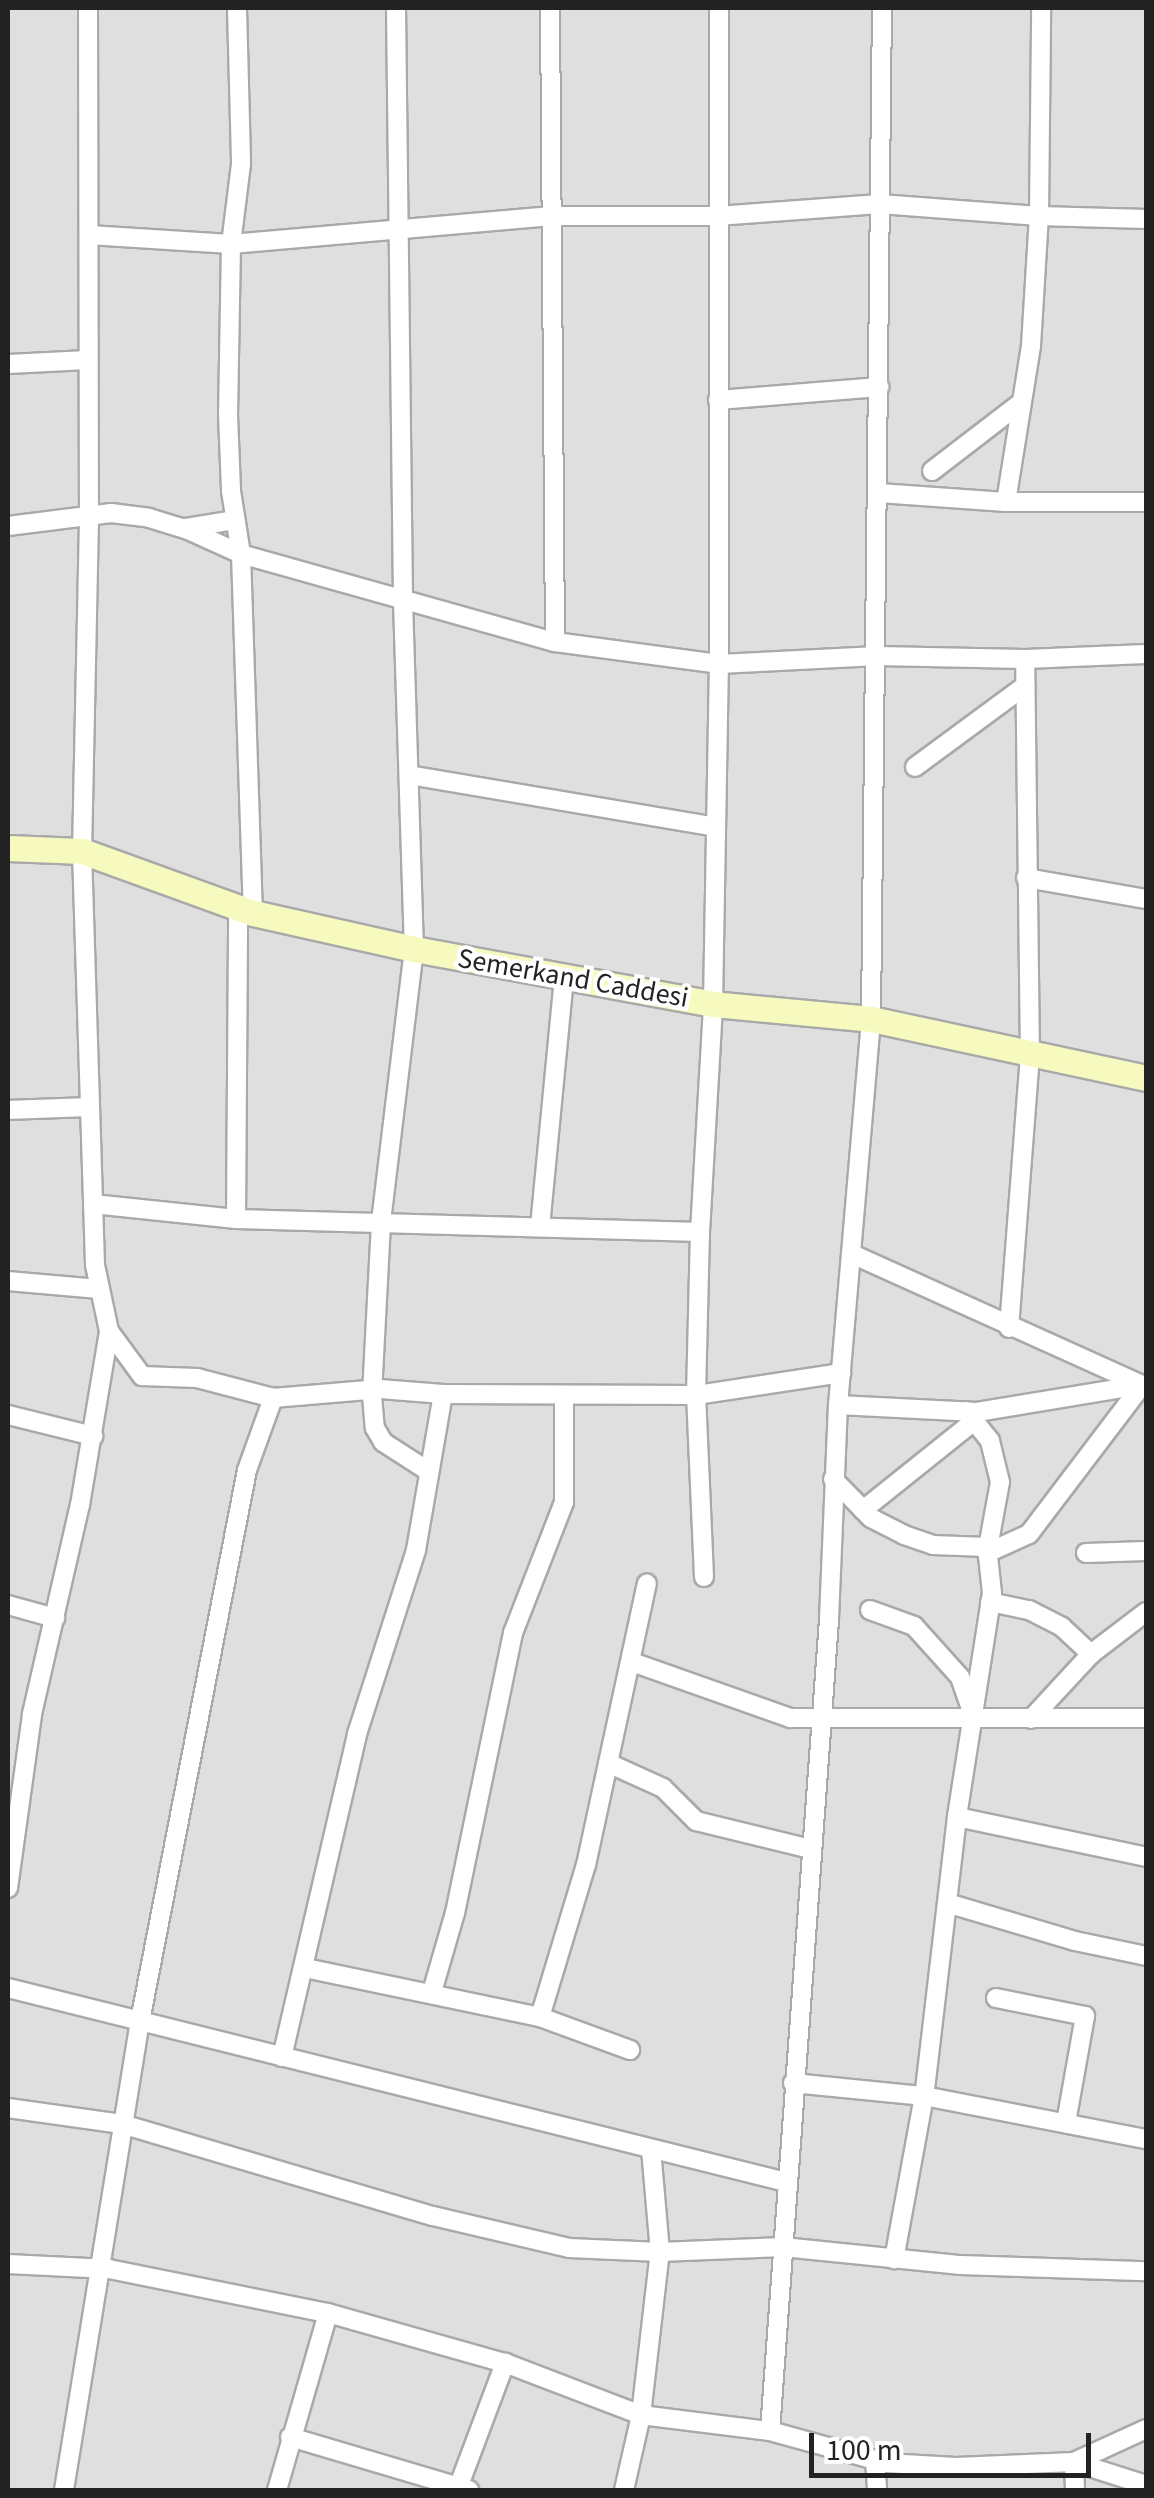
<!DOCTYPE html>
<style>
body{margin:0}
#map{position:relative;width:1154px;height:2498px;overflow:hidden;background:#f2efe9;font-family:"Source Sans 3",sans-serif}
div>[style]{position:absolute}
.residential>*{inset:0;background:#e0dfdf;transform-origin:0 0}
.roads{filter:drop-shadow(2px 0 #a9a9a9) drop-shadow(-2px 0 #a9a9a9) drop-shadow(0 2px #a9a9a9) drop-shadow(0 -2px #a9a9a9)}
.street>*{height:18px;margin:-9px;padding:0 9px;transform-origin:9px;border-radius:9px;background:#fff}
.secondary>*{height:25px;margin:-12.5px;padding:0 12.5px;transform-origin:12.5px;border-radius:12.5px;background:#f7fabf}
span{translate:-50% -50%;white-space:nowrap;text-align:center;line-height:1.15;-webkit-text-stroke:8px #fff;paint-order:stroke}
.street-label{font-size:28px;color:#222}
.frame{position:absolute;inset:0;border:10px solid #222;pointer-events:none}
.scale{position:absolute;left:809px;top:2433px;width:282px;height:45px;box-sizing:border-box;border:5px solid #222;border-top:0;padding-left:12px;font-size:30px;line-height:35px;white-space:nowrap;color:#222;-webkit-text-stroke:8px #fff;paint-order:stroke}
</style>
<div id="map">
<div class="residential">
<i style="left:8px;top:8px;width:1138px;height:2482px"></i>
</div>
<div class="roads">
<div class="street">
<i style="left:88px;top:8px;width:511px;rotate:89.89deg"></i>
<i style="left:89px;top:519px;width:332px;rotate:91.2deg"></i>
<i style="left:82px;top:851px;width:414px;rotate:88.2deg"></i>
<i style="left:95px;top:1265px;width:67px;rotate:78deg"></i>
<i style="left:109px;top:1331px;width:56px;rotate:53.7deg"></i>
<i style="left:142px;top:1376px;width:55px;rotate:2.1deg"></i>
<i style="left:197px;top:1378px;width:79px;rotate:14.7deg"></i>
<i style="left:273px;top:1398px;width:107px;rotate:-4.8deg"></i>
<i style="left:380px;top:1389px;width:63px;rotate:4.5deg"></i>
<i style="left:443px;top:1394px;width:253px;rotate:0.2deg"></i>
<i style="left:696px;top:1395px;width:147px;rotate:-8.6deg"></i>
<i style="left:237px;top:8px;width:156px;rotate:88.5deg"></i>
<i style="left:241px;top:164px;width:81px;rotate:97.1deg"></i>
<i style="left:231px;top:244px;width:171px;rotate:91deg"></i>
<i style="left:228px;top:415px;width:76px;rotate:87.7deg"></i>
<i style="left:231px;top:491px;width:64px;rotate:81deg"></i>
<i style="left:241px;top:554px;width:359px;rotate:88.1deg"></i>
<i style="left:396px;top:8px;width:593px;rotate:89.32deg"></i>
<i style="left:403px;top:601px;width:348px;rotate:88.2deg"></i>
<i style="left:414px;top:949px;width:276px;rotate:96.9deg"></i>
<i style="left:381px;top:1223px;width:173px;rotate:93deg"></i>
<i style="left:372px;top:1396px;width:32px;rotate:85deg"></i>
<i style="left:375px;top:1428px;width:16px;rotate:60deg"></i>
<i style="left:383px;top:1442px;width:54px;rotate:32.8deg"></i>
<i style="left:550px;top:8px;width:634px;rotate:89.55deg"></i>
<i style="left:89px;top:235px;width:142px;rotate:3.6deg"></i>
<i style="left:231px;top:244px;width:322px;rotate:-5deg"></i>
<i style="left:552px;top:216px;width:165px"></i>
<i style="left:717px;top:216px;width:163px;rotate:-4.2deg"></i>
<i style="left:880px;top:204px;width:159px;rotate:4.3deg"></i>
<i style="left:1039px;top:216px;width:107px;rotate:1.6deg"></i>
<i style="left:8px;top:364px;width:80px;rotate:-2.9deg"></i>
<i style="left:718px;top:400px;width:162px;rotate:-4.6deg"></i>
<i style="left:932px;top:471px;width:113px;rotate:-37.5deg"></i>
<i style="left:879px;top:493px;width:127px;rotate:4.1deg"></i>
<i style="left:1006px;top:502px;width:140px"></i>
<i style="left:1006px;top:502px;width:158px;rotate:-80.9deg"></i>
<i style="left:1031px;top:346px;width:130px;rotate:-86.5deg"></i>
<i style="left:1039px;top:216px;width:208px;rotate:-89.4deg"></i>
<i style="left:8px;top:526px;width:104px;rotate:-7.2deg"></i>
<i style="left:111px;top:513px;width:38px;rotate:7deg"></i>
<i style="left:149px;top:518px;width:39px;rotate:17deg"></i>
<i style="left:186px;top:529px;width:60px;rotate:24.4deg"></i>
<i style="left:241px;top:554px;width:326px;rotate:15.7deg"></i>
<i style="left:555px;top:642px;width:165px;rotate:7.6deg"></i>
<i style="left:719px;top:664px;width:159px;rotate:-2.9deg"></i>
<i style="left:878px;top:656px;width:147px;rotate:1.2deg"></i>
<i style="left:1025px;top:659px;width:121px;rotate:-2.4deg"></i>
<i style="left:186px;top:528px;width:50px;rotate:-9.3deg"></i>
<i style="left:915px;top:767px;width:137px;rotate:-36.4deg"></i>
<i style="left:409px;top:775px;width:311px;rotate:9.6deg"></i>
<i style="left:1026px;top:878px;width:122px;rotate:9.9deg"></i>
<i style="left:8px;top:1110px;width:80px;rotate:-2.1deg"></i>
<i style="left:93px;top:1204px;width:144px;rotate:6deg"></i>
<i style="left:236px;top:1219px;width:464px;rotate:1.6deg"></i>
<i style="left:236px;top:1219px;width:312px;rotate:-89.6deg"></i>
<i style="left:540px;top:1227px;width:252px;rotate:-84.5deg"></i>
<i style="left:852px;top:1254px;width:323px;rotate:24.3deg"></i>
<i style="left:8px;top:1281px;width:91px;rotate:5deg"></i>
<i style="left:1009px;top:1328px;width:273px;rotate:-85.6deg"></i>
<i style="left:1030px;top:1056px;width:397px;rotate:-90.7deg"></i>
<i style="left:838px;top:1405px;width:139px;rotate:2.9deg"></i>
<i style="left:977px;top:1412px;width:165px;rotate:-9.4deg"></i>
<i style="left:966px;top:1411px;width:38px;rotate:51deg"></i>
<i style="left:990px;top:1441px;width:42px;rotate:76.3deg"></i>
<i style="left:1000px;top:1482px;width:72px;rotate:100.4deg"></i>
<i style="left:8px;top:1415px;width:88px;rotate:13.9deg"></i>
<i style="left:833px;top:1479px;width:54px;rotate:45.7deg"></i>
<i style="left:871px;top:1518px;width:37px;rotate:27deg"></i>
<i style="left:904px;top:1535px;width:31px;rotate:19deg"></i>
<i style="left:933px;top:1545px;width:54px;rotate:2.1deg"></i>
<i style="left:987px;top:1547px;width:46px;rotate:83.8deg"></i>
<i style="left:992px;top:1593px;width:227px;rotate:98.9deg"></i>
<i style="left:957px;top:1817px;width:281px;rotate:96.7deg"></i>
<i style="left:924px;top:2096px;width:166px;rotate:100.4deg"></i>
<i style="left:863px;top:1510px;width:142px;rotate:-38.7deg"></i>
<i style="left:987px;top:1553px;width:46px;rotate:-24.3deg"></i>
<i style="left:1029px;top:1534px;width:187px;rotate:-52.8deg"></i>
<i style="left:1086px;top:1553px;width:60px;rotate:-1.9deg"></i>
<i style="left:704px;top:1577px;width:182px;rotate:-92.5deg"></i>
<i style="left:696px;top:1395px;width:163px;rotate:-88.6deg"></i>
<i style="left:700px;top:1232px;width:228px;rotate:-86.7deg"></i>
<i style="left:713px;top:1004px;width:340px;rotate:-89deg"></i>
<i style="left:719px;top:664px;width:656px;rotate:-90deg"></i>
<i style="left:990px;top:1602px;width:40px;rotate:12deg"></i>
<i style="left:1029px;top:1610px;width:37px;rotate:27deg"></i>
<i style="left:1062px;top:1627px;width:40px;rotate:43deg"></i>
<i style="left:8px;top:1605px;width:49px;rotate:15.5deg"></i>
<i style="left:870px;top:1610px;width:47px;rotate:20deg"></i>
<i style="left:914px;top:1626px;width:69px;rotate:48deg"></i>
<i style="left:960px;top:1677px;width:34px;rotate:71deg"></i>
<i style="left:632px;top:1662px;width:168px;rotate:19.5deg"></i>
<i style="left:790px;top:1718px;width:356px"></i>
<i style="left:1031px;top:1719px;width:88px;rotate:-47.3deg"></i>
<i style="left:1091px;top:1654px;width:69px;rotate:-37.4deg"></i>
<i style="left:608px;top:1763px;width:60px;rotate:24.4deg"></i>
<i style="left:663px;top:1788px;width:47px;rotate:45deg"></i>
<i style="left:696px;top:1821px;width:118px;rotate:13.7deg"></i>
<i style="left:957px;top:1817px;width:193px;rotate:11.9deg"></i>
<i style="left:8px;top:1888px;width:176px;rotate:-82.1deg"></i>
<i style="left:32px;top:1714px;width:214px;rotate:-77.1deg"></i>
<i style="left:80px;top:1505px;width:176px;rotate:-80.5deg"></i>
<i style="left:947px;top:1903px;width:134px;rotate:16.5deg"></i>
<i style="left:1075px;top:1941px;width:73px;rotate:11.9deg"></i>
<i style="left:305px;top:1968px;width:240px;rotate:11.8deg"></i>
<i style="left:540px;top:2017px;width:96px;rotate:20.1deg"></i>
<i style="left:8px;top:1988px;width:802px;rotate:14deg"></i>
<i style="left:432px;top:1992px;width:82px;rotate:-73.8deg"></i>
<i style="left:455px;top:1913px;width:286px;rotate:-78.3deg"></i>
<i style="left:513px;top:1633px;width:141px;rotate:-68.7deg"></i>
<i style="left:564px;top:1502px;width:106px;rotate:-90deg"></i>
<i style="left:996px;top:1998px;width:91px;rotate:11.4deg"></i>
<i style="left:1085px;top:2016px;width:109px;rotate:100.1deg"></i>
<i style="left:540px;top:2017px;width:159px;rotate:-73.2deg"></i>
<i style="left:586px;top:1865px;width:288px;rotate:-77.8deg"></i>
<i style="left:282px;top:2057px;width:332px;rotate:-76.9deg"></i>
<i style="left:357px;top:1734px;width:193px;rotate:-72.2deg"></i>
<i style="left:416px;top:1550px;width:158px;rotate:-80.2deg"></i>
<i style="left:793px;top:2083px;width:132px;rotate:5.7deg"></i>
<i style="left:924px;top:2096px;width:226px;rotate:11deg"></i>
<i style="left:8px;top:2108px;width:115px;rotate:8deg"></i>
<i style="left:122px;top:2124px;width:324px;rotate:16.5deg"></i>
<i style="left:433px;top:2216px;width:140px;rotate:13.2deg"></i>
<i style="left:569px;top:2248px;width:91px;rotate:2.5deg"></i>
<i style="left:660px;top:2252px;width:103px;rotate:-95deg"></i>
<i style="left:8px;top:2264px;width:101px;rotate:2.8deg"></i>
<i style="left:109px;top:2269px;width:223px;rotate:11.4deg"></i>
<i style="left:328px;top:2313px;width:184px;rotate:15.8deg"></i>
<i style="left:505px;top:2363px;width:146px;rotate:20.9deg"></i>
<i style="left:641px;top:2415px;width:130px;rotate:7.1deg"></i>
<i style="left:770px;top:2431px;width:120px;rotate:15.4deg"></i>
<i style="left:886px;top:2463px;width:70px;rotate:3.3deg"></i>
<i style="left:956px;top:2467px;width:118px;rotate:-2.4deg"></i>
<i style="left:1074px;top:2462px;width:76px;rotate:17.7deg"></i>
<i style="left:770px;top:2431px;width:814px;rotate:-85.84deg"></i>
<i style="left:829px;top:1619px;width:214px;rotate:-87.6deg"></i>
<i style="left:838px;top:1405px;width:387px;rotate:-85.1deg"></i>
<i style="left:871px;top:1019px;width:1011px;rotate:-89.38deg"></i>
<i style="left:290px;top:2437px;width:187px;rotate:16.5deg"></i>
<i style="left:875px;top:2460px;width:30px;rotate:86deg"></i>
<i style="left:458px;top:2488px;width:134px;rotate:-69.4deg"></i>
<i style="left:64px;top:2490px;width:475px;rotate:-80.8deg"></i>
<i style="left:140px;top:2021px;width:561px;rotate:-79.01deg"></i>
<i style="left:247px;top:1470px;width:77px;rotate:-70.1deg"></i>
<i style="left:277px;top:2490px;width:184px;rotate:-73.9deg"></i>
<i style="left:624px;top:2490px;width:77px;rotate:-77.2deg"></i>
<i style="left:641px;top:2415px;width:164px;rotate:-83.4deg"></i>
<i style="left:660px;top:2252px;width:123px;rotate:-2.3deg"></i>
<i style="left:783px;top:2247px;width:179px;rotate:5.8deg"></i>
<i style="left:961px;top:2265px;width:185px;rotate:1.9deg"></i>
<i style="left:1075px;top:2490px;width:28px;rotate:-92deg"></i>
<i style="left:1074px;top:2462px;width:79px;rotate:-24.6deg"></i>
</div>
<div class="secondary">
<i style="left:8px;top:848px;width:74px;rotate:2.3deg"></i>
<i style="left:82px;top:851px;width:182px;rotate:19.9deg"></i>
<i style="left:253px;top:913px;width:165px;rotate:12.6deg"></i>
<i style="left:414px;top:949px;width:304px;rotate:10.4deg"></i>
<i style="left:713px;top:1004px;width:159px;rotate:5.4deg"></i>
<i style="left:871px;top:1019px;width:281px;rotate:12.1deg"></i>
</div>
</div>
<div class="street-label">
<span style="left:573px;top:978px;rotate:10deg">Semerkand Caddesi</span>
</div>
<div class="frame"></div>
<div class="scale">100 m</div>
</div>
